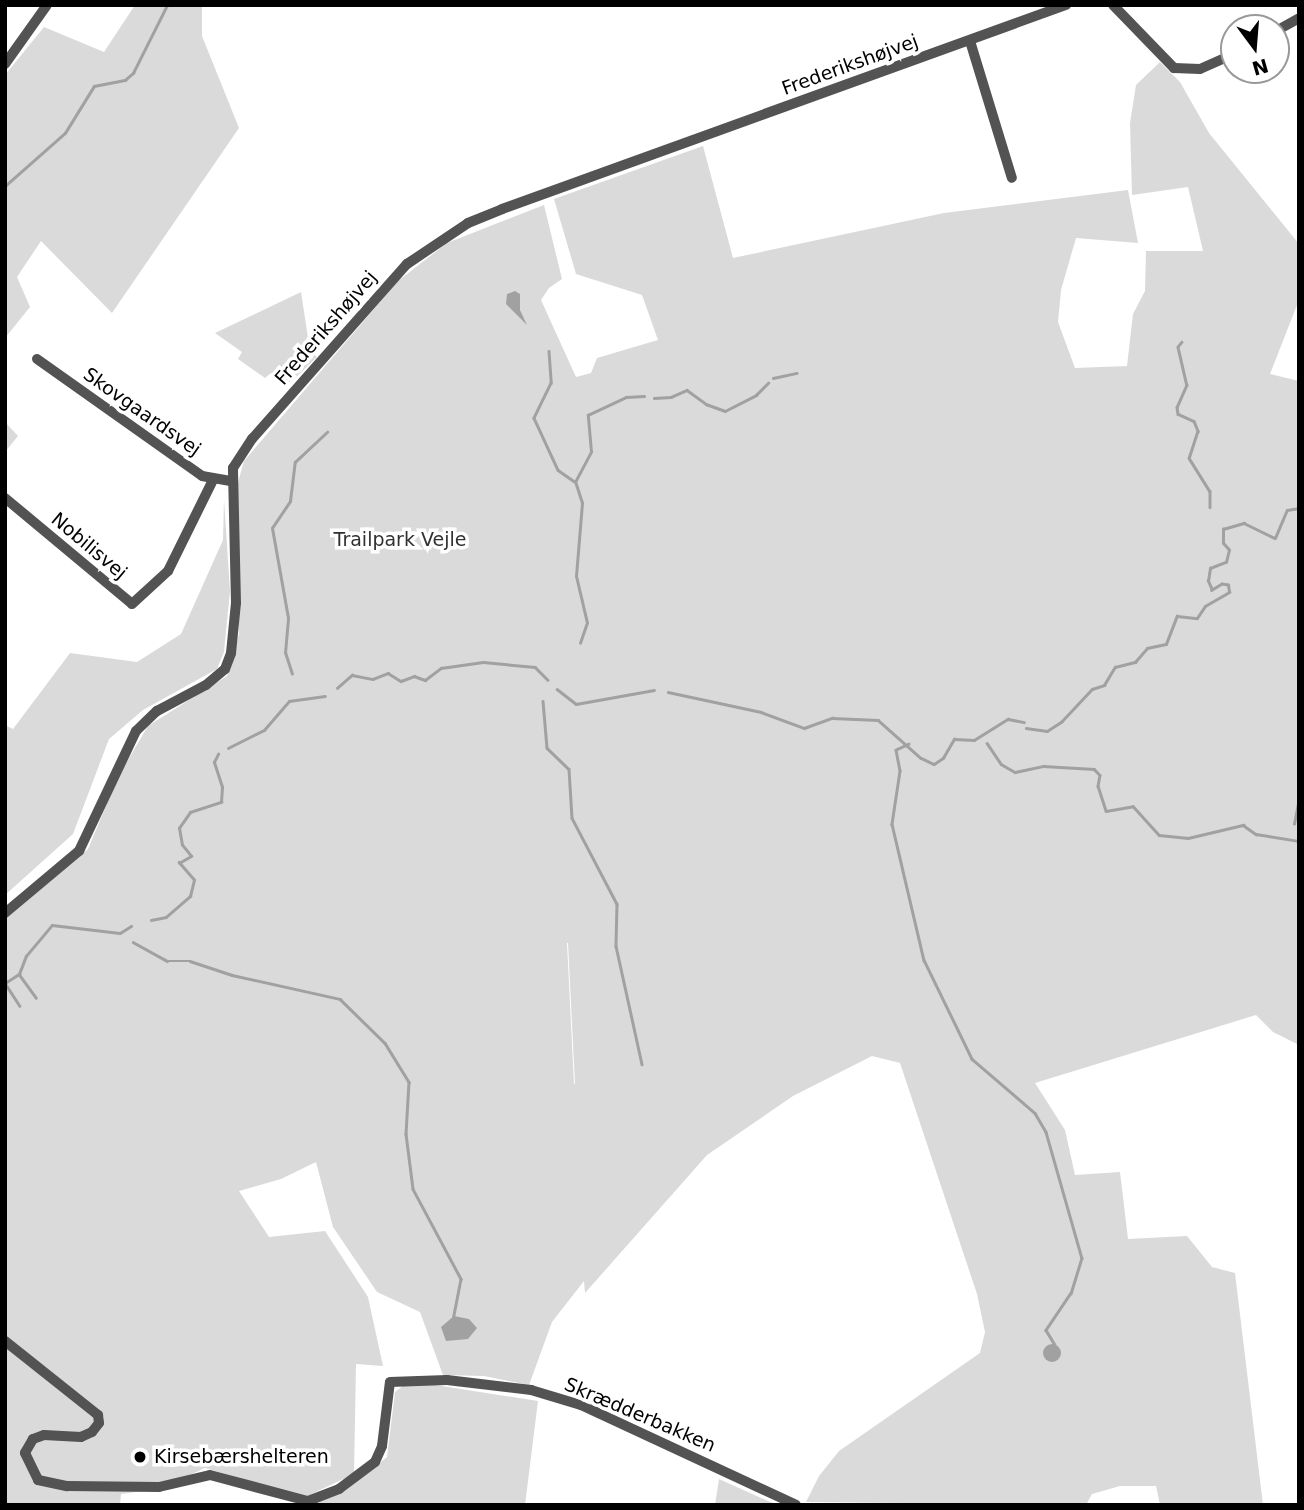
<!DOCTYPE html>
<meta charset="utf-8">
<style>
body{margin:0}
#map{position:relative;width:1304px;height:1510px;overflow:hidden;background:#fff;font-family:"DejaVu Sans",sans-serif}
div>[style]{position:absolute}
.green>*{inset:0;background:#dadada}
.water>*{inset:0;background:#a1a1a1}
.round{border-radius:50%}
.stream>*{height:2.5px;margin:-1.25px;padding:0 1.25px;transform-origin:1.25px;border-radius:1.25px;background:#a1a1a1}
.minor>*{height:10px;margin:-5px;padding:0 5px;transform-origin:5px;border-radius:5px;background:#535353}
.dots>*{width:19px;height:19px;translate:-50% -50%;box-sizing:border-box;border:4px solid #fff;border-radius:50%}
span{translate:-50% -50%;white-space:nowrap;text-align:center;line-height:1.15;-webkit-text-stroke:7px #fff;paint-order:stroke}
.street-label{font-size:19px;color:#000}
.park-label{font-size:19px;color:#313131}
.poi-label{font-size:19px;color:#000}
.left{translate:0 -50%;text-align:left}
.frame{position:absolute;inset:0;border:7px solid #000;pointer-events:none}
.north{position:absolute;left:1220px;top:14px;width:70px;height:70px;box-sizing:border-box;background:#fff;border:2px solid #999;border-radius:50%;rotate:164deg;font-size:19px;font-weight:700;line-height:28px;text-align:center;color:#000}
.north::after{content:'';display:block;margin:auto;width:24px;height:32px;background:#000;clip-path:polygon(50% 0,100% 100%,50% 72%,0 100%)}
</style>
<div id="map">
<div class="green">
<i style="clip-path:polygon(135px 5px,202px 5px,202px 36px,239px 128px,112px 313px,41px 241px,17px 277px,30px 307px,5px 338px,5px 75px,44px 27px,104px 52px)"></i>
<i style="clip-path:polygon(evenodd,1160px 62px,1180px 82px,1209px 133px,1299px 244px,1299px 300px,1270px 374px,1299px 381px,1299px 1045px,1273px 1032px,1256px 1015px,1035px 1083px,1065px 1130px,1075px 1175px,1120px 1172px,1128px 1239px,1187px 1236px,1212px 1267px,1235px 1273px,1263px 1505px,1160px 1505px,1156px 1486px,1120px 1486px,1092px 1494px,1086px 1505px,806px 1502px,819px 1476px,839px 1451px,980px 1353px,985px 1332px,977px 1294px,900px 1063px,872px 1056px,793px 1096px,707px 1155px,585px 1293px,584px 1281px,552px 1322px,529px 1385px,484px 1376px,443px 1375px,420px 1312px,377px 1292px,333px 1227px,316px 1162px,281px 1179px,239px 1191px,269px 1237px,325px 1231px,368px 1297px,383px 1366px,356px 1364px,354px 1474px,305px 1497px,205px 1468px,159px 1489px,121px 1494px,120px 1505px,5px 1505px,5px 919px,88px 849px,119px 775px,148px 726px,227px 676px,239px 634px,237px 486px,244px 461px,398px 281px,447px 243px,544px 205px,562px 279px,549px 288px,541px 300px,576px 377px,591px 373px,597px 358px,658px 340px,642px 295px,576px 274px,554px 199px,703px 146px,733px 258px,944px 213px,1128px 190px,1138px 243px,1076px 238px,1061px 290px,1058px 322px,1075px 368px,1127px 366px,1133px 314px,1145px 291px,1146px 251px,1203px 251px,1188px 187px,1132px 195px,1130px 123px,1136px 85px,1160px 62px,567px 943px,568px 943px,575px 1084px,574px 1084px,567px 943px)"></i>
<i style="clip-path:polygon(301px 292px,310px 351px,317px 357px,287px 386px,271px 373px,265px 378px,238px 359px,242px 352px,215px 333px)"></i>
<i style="clip-path:polygon(5px 422px,18px 436px,5px 452px)"></i>
<i style="clip-path:polygon(224px 499px,230px 591px,224px 652px,217px 669px,143px 710px,109px 739px,73px 834px,5px 895px,5px 725px,13px 729px,70px 653px,137px 662px,181px 634px,223px 540px)"></i>
<i style="clip-path:polygon(429px 1384px,538px 1401px,525px 1505px,305px 1505px,345px 1491px,387px 1457px,395px 1392px,404px 1385px)"></i>
<i style="clip-path:polygon(719px 1479px,777px 1505px,715px 1505px)"></i>
</div>
<div class="water">
<i style="clip-path:polygon(515px 291px,520px 294px,520px 310px,527px 325px,506px 304px,507px 294px)"></i>
<i style="clip-path:polygon(454px 1316px,469px 1319px,477px 1328px,468px 1339px,446px 1341px,441px 1327px)"></i>
<i class="round" style="left:1043px;top:1344px;width:18px;height:18px"></i>
</div>
<div class="stream">
<i style="left:5px;top:186px;width:80px;rotate:-41.5deg"></i>
<i style="left:65px;top:133px;width:55px;rotate:-58.3deg"></i>
<i style="left:94px;top:86px;width:32px;rotate:-11deg"></i>
<i style="left:125px;top:80px;width:11px;rotate:-41deg"></i>
<i style="left:133px;top:73px;width:76px;rotate:-63.4deg"></i>
<i style="left:1182px;top:342px;width:6px;rotate:129deg"></i>
<i style="left:1178px;top:347px;width:39px;rotate:77deg"></i>
<i style="left:1187px;top:385px;width:24px;rotate:114deg"></i>
<i style="left:1177px;top:407px;width:7px;rotate:82deg"></i>
<i style="left:1178px;top:414px;width:17px;rotate:24deg"></i>
<i style="left:1194px;top:421px;width:11px;rotate:68deg"></i>
<i style="left:1198px;top:431px;width:28px;rotate:108deg"></i>
<i style="left:1189px;top:458px;width:39px;rotate:58deg"></i>
<i style="left:1210px;top:491px;width:16px;rotate:90deg"></i>
<i style="left:549px;top:351px;width:32px;rotate:86deg"></i>
<i style="left:551px;top:383px;width:39px;rotate:116deg"></i>
<i style="left:534px;top:418px;width:57px;rotate:65.2deg"></i>
<i style="left:558px;top:470px;width:21px;rotate:35deg"></i>
<i style="left:773px;top:378px;width:24px;rotate:-12deg"></i>
<i style="left:654px;top:398px;width:17px;rotate:-3deg"></i>
<i style="left:671px;top:397px;width:17px;rotate:-24deg"></i>
<i style="left:687px;top:390px;width:24px;rotate:36deg"></i>
<i style="left:706px;top:404px;width:20px;rotate:20deg"></i>
<i style="left:725px;top:411px;width:35px;rotate:-27deg"></i>
<i style="left:756px;top:395px;width:17px;rotate:-45deg"></i>
<i style="left:580px;top:643px;width:21px;rotate:-71deg"></i>
<i style="left:587px;top:623px;width:48px;rotate:-103.2deg"></i>
<i style="left:576px;top:576px;width:73px;rotate:-85.3deg"></i>
<i style="left:582px;top:503px;width:22px;rotate:-108deg"></i>
<i style="left:575px;top:482px;width:34px;rotate:-62deg"></i>
<i style="left:591px;top:452px;width:37px;rotate:-95deg"></i>
<i style="left:588px;top:415px;width:42px;rotate:-25.3deg"></i>
<i style="left:626px;top:397px;width:18px;rotate:-3deg"></i>
<i style="left:292px;top:674px;width:22px;rotate:-108deg"></i>
<i style="left:285px;top:653px;width:35px;rotate:-85deg"></i>
<i style="left:288px;top:618px;width:91px;rotate:-100.1deg"></i>
<i style="left:272px;top:528px;width:32px;rotate:-56deg"></i>
<i style="left:290px;top:501px;width:39px;rotate:-83deg"></i>
<i style="left:295px;top:462px;width:44px;rotate:-43.2deg"></i>
<i style="left:337px;top:688px;width:20px;rotate:-41deg"></i>
<i style="left:352px;top:675px;width:21px;rotate:11deg"></i>
<i style="left:373px;top:679px;width:16px;rotate:-22deg"></i>
<i style="left:388px;top:673px;width:15px;rotate:32deg"></i>
<i style="left:401px;top:681px;width:14px;rotate:-21deg"></i>
<i style="left:414px;top:676px;width:12px;rotate:20deg"></i>
<i style="left:425px;top:680px;width:20px;rotate:-37deg"></i>
<i style="left:441px;top:668px;width:42px;rotate:-8.1deg"></i>
<i style="left:483px;top:662px;width:52px;rotate:5.5deg"></i>
<i style="left:535px;top:667px;width:18px;rotate:45deg"></i>
<i style="left:557px;top:689px;width:24px;rotate:38deg"></i>
<i style="left:576px;top:704px;width:79px;rotate:-10.2deg"></i>
<i style="left:668px;top:692px;width:95px;rotate:12.1deg"></i>
<i style="left:761px;top:712px;width:46px;rotate:20.4deg"></i>
<i style="left:804px;top:728px;width:30px;rotate:-20deg"></i>
<i style="left:832px;top:718px;width:46px;rotate:2.5deg"></i>
<i style="left:878px;top:720px;width:57px;rotate:41.5deg"></i>
<i style="left:921px;top:758px;width:14px;rotate:25deg"></i>
<i style="left:934px;top:764px;width:11px;rotate:-34deg"></i>
<i style="left:943px;top:758px;width:22px;rotate:-60deg"></i>
<i style="left:954px;top:739px;width:20px;rotate:3deg"></i>
<i style="left:974px;top:740px;width:40px;rotate:-32deg"></i>
<i style="left:1008px;top:719px;width:16px;rotate:11deg"></i>
<i style="left:543px;top:701px;width:47px;rotate:85.1deg"></i>
<i style="left:547px;top:748px;width:30px;rotate:44deg"></i>
<i style="left:569px;top:769px;width:49px;rotate:86.5deg"></i>
<i style="left:572px;top:818px;width:97px;rotate:62.4deg"></i>
<i style="left:617px;top:904px;width:42px;rotate:91.4deg"></i>
<i style="left:616px;top:946px;width:121px;rotate:77.6deg"></i>
<i style="left:1299px;top:715px;width:21px;rotate:90deg"></i>
<i style="left:1026px;top:728px;width:21px;rotate:8deg"></i>
<i style="left:1047px;top:731px;width:17px;rotate:-33deg"></i>
<i style="left:1061px;top:722px;width:45px;rotate:-46.8deg"></i>
<i style="left:1092px;top:689px;width:13px;rotate:-18deg"></i>
<i style="left:1104px;top:685px;width:21px;rotate:-59deg"></i>
<i style="left:1115px;top:667px;width:21px;rotate:-14deg"></i>
<i style="left:1135px;top:662px;width:18px;rotate:-49deg"></i>
<i style="left:1147px;top:648px;width:19px;rotate:-12deg"></i>
<i style="left:1166px;top:644px;width:30px;rotate:-69deg"></i>
<i style="left:1177px;top:616px;width:20px;rotate:6deg"></i>
<i style="left:1197px;top:618px;width:14px;rotate:-56deg"></i>
<i style="left:1205px;top:606px;width:28px;rotate:-30deg"></i>
<i style="left:1229px;top:592px;width:7px;rotate:-98deg"></i>
<i style="left:1228px;top:585px;width:6px;rotate:-171deg"></i>
<i style="left:1222px;top:584px;width:12px;rotate:149deg"></i>
<i style="left:1212px;top:590px;width:10px;rotate:-114deg"></i>
<i style="left:1208px;top:581px;width:13px;rotate:-81deg"></i>
<i style="left:1210px;top:568px;width:17px;rotate:-21deg"></i>
<i style="left:1226px;top:562px;width:12px;rotate:-76deg"></i>
<i style="left:1229px;top:550px;width:9px;rotate:-131deg"></i>
<i style="left:1223px;top:543px;width:14px;rotate:-90deg"></i>
<i style="left:1223px;top:529px;width:22px;rotate:-16deg"></i>
<i style="left:1244px;top:523px;width:34px;rotate:26deg"></i>
<i style="left:1275px;top:538px;width:30px;rotate:-67deg"></i>
<i style="left:1287px;top:510px;width:12px;rotate:-9deg"></i>
<i style="left:987px;top:743px;width:25px;rotate:56deg"></i>
<i style="left:1001px;top:764px;width:16px;rotate:30deg"></i>
<i style="left:1015px;top:772px;width:29px;rotate:-12deg"></i>
<i style="left:1043px;top:766px;width:51px;rotate:3.4deg"></i>
<i style="left:1094px;top:769px;width:8px;rotate:45deg"></i>
<i style="left:1100px;top:775px;width:11px;rotate:100deg"></i>
<i style="left:1098px;top:786px;width:26px;rotate:72deg"></i>
<i style="left:1106px;top:811px;width:27px;rotate:-10deg"></i>
<i style="left:1133px;top:806px;width:39px;rotate:48deg"></i>
<i style="left:1159px;top:835px;width:29px;rotate:6deg"></i>
<i style="left:1188px;top:838px;width:57px;rotate:-13.3deg"></i>
<i style="left:1243px;top:825px;width:16px;rotate:35deg"></i>
<i style="left:1256px;top:834px;width:44px;rotate:9.2deg"></i>
<i style="left:909px;top:744px;width:14px;rotate:155deg"></i>
<i style="left:896px;top:750px;width:21px;rotate:79deg"></i>
<i style="left:900px;top:771px;width:54px;rotate:98.6deg"></i>
<i style="left:892px;top:824px;width:140px;rotate:76.8deg"></i>
<i style="left:924px;top:960px;width:110px;rotate:64.1deg"></i>
<i style="left:972px;top:1059px;width:83px;rotate:40.6deg"></i>
<i style="left:1035px;top:1113px;width:22px;rotate:60deg"></i>
<i style="left:1046px;top:1132px;width:131px;rotate:74.1deg"></i>
<i style="left:1082px;top:1258px;width:37px;rotate:107deg"></i>
<i style="left:1071px;top:1293px;width:45px;rotate:124deg"></i>
<i style="left:1046px;top:1330px;width:17px;rotate:59deg"></i>
<i style="left:228px;top:748px;width:40px;rotate:-26.6deg"></i>
<i style="left:264px;top:730px;width:38px;rotate:-49deg"></i>
<i style="left:289px;top:701px;width:36px;rotate:-8deg"></i>
<i style="left:1294px;top:824px;width:26px;rotate:-79deg"></i>
<i style="left:151px;top:920px;width:15px;rotate:-11deg"></i>
<i style="left:166px;top:917px;width:32px;rotate:-41deg"></i>
<i style="left:190px;top:896px;width:16px;rotate:-76deg"></i>
<i style="left:194px;top:880px;width:23px;rotate:-131deg"></i>
<i style="left:179px;top:863px;width:14px;rotate:-30deg"></i>
<i style="left:191px;top:856px;width:14px;rotate:-129deg"></i>
<i style="left:182px;top:845px;width:17px;rotate:-100deg"></i>
<i style="left:179px;top:828px;width:19px;rotate:-55deg"></i>
<i style="left:190px;top:812px;width:33px;rotate:-18deg"></i>
<i style="left:221px;top:802px;width:15px;rotate:-86deg"></i>
<i style="left:222px;top:787px;width:26px;rotate:-108deg"></i>
<i style="left:214px;top:762px;width:9px;rotate:-63deg"></i>
<i style="left:133px;top:942px;width:39px;rotate:29deg"></i>
<i style="left:167px;top:961px;width:23px"></i>
<i style="left:190px;top:961px;width:44px;rotate:18.4deg"></i>
<i style="left:232px;top:975px;width:111px;rotate:12.5deg"></i>
<i style="left:340px;top:999px;width:63px;rotate:44.4deg"></i>
<i style="left:385px;top:1043px;width:46px;rotate:58.4deg"></i>
<i style="left:409px;top:1082px;width:52px;rotate:93.3deg"></i>
<i style="left:406px;top:1134px;width:55px;rotate:82.7deg"></i>
<i style="left:413px;top:1189px;width:102px;rotate:61.9deg"></i>
<i style="left:461px;top:1279px;width:38px;rotate:101deg"></i>
<i style="left:19px;top:974px;width:29px;rotate:54deg"></i>
<i style="left:5px;top:983px;width:17px;rotate:-33deg"></i>
<i style="left:19px;top:974px;width:19px;rotate:-69deg"></i>
<i style="left:26px;top:956px;width:40px;rotate:-50deg"></i>
<i style="left:52px;top:925px;width:68px;rotate:6.7deg"></i>
<i style="left:120px;top:933px;width:13px;rotate:-32deg"></i>
<i style="left:5px;top:983px;width:27px;rotate:57deg"></i>
</div>
<div class="minor">
<i style="left:1113px;top:5px;width:88px;rotate:45.9deg"></i>
<i style="left:1174px;top:68px;width:26px;rotate:2deg"></i>
<i style="left:1200px;top:69px;width:37px;rotate:-24deg"></i>
<i style="left:1276px;top:31px;width:26px;rotate:-29deg"></i>
<i style="left:970px;top:41px;width:143px;rotate:73deg"></i>
<i style="left:5px;top:64px;width:72px;rotate:-54.6deg"></i>
<i style="left:37px;top:359px;width:202px;rotate:35.3deg"></i>
<i style="left:202px;top:476px;width:29px;rotate:10deg"></i>
<i style="left:5px;top:498px;width:165px;rotate:39.8deg"></i>
<i style="left:132px;top:604px;width:49px;rotate:-42.5deg"></i>
<i style="left:168px;top:571px;width:102px;rotate:-63.7deg"></i>
<i style="left:5px;top:913px;width:97px;rotate:-40deg"></i>
<i style="left:79px;top:851px;width:133px;rotate:-64.6deg"></i>
<i style="left:136px;top:731px;width:29px;rotate:-44deg"></i>
<i style="left:157px;top:711px;width:55px;rotate:-28deg"></i>
<i style="left:206px;top:685px;width:25px;rotate:-40deg"></i>
<i style="left:225px;top:669px;width:17px;rotate:-69deg"></i>
<i style="left:231px;top:653px;width:50px;rotate:-84.3deg"></i>
<i style="left:236px;top:603px;width:135px;rotate:-91.3deg"></i>
<i style="left:233px;top:468px;width:35px;rotate:-57deg"></i>
<i style="left:252px;top:439px;width:234px;rotate:-48.5deg"></i>
<i style="left:407px;top:264px;width:73px;rotate:-33.9deg"></i>
<i style="left:468px;top:223px;width:37px;rotate:-22deg"></i>
<i style="left:502px;top:209px;width:600px;rotate:-19.89deg"></i>
<i style="left:5px;top:1341px;width:119px;rotate:38.5deg"></i>
<i style="left:98px;top:1415px;width:8px;rotate:83deg"></i>
<i style="left:99px;top:1423px;width:11px;rotate:128deg"></i>
<i style="left:92px;top:1432px;width:12px;rotate:156deg"></i>
<i style="left:81px;top:1437px;width:37px;rotate:-177deg"></i>
<i style="left:44px;top:1435px;width:12px;rotate:160deg"></i>
<i style="left:33px;top:1439px;width:16px;rotate:120deg"></i>
<i style="left:25px;top:1453px;width:30px;rotate:64deg"></i>
<i style="left:38px;top:1480px;width:30px;rotate:12deg"></i>
<i style="left:67px;top:1486px;width:92px;rotate:0.6deg"></i>
<i style="left:159px;top:1487px;width:52px;rotate:-13.2deg"></i>
<i style="left:210px;top:1475px;width:101px;rotate:14.9deg"></i>
<i style="left:308px;top:1501px;width:33px;rotate:-21deg"></i>
<i style="left:339px;top:1489px;width:45px;rotate:-36.9deg"></i>
<i style="left:375px;top:1462px;width:17px;rotate:-66deg"></i>
<i style="left:382px;top:1446px;width:64px;rotate:-82.9deg"></i>
<i style="left:390px;top:1382px;width:57px;rotate:-2deg"></i>
<i style="left:447px;top:1380px;width:85px;rotate:6.8deg"></i>
<i style="left:531px;top:1390px;width:52px;rotate:16.7deg"></i>
<i style="left:581px;top:1405px;width:237px;rotate:24.9deg"></i>
</div>
<div class="dots">
<i style="left:140px;top:1457px;background:#000"></i>
</div>
<div class="street-label">
<span style="left:850px;top:65px;rotate:-20deg">Frederikshøjvej</span>
<span style="left:326px;top:328px;rotate:-49deg">Frederikshøjvej</span>
<span style="left:142px;top:412px;rotate:35deg">Skovgaardsvej</span>
<span style="left:89px;top:546px;rotate:40deg">Nobilisvej</span>
<span style="left:640px;top:1415px;rotate:23deg">Skrædderbakken</span>
</div>
<div class="park-label">
<span style="left:400px;top:540px">Trailpark Vejle</span>
</div>
<div class="poi-label">
<span class="left" style="left:154px;top:1457px">Kirsebærshelteren</span>
</div>
<div class="frame"></div>
<div class="north">N</div>
</div>
